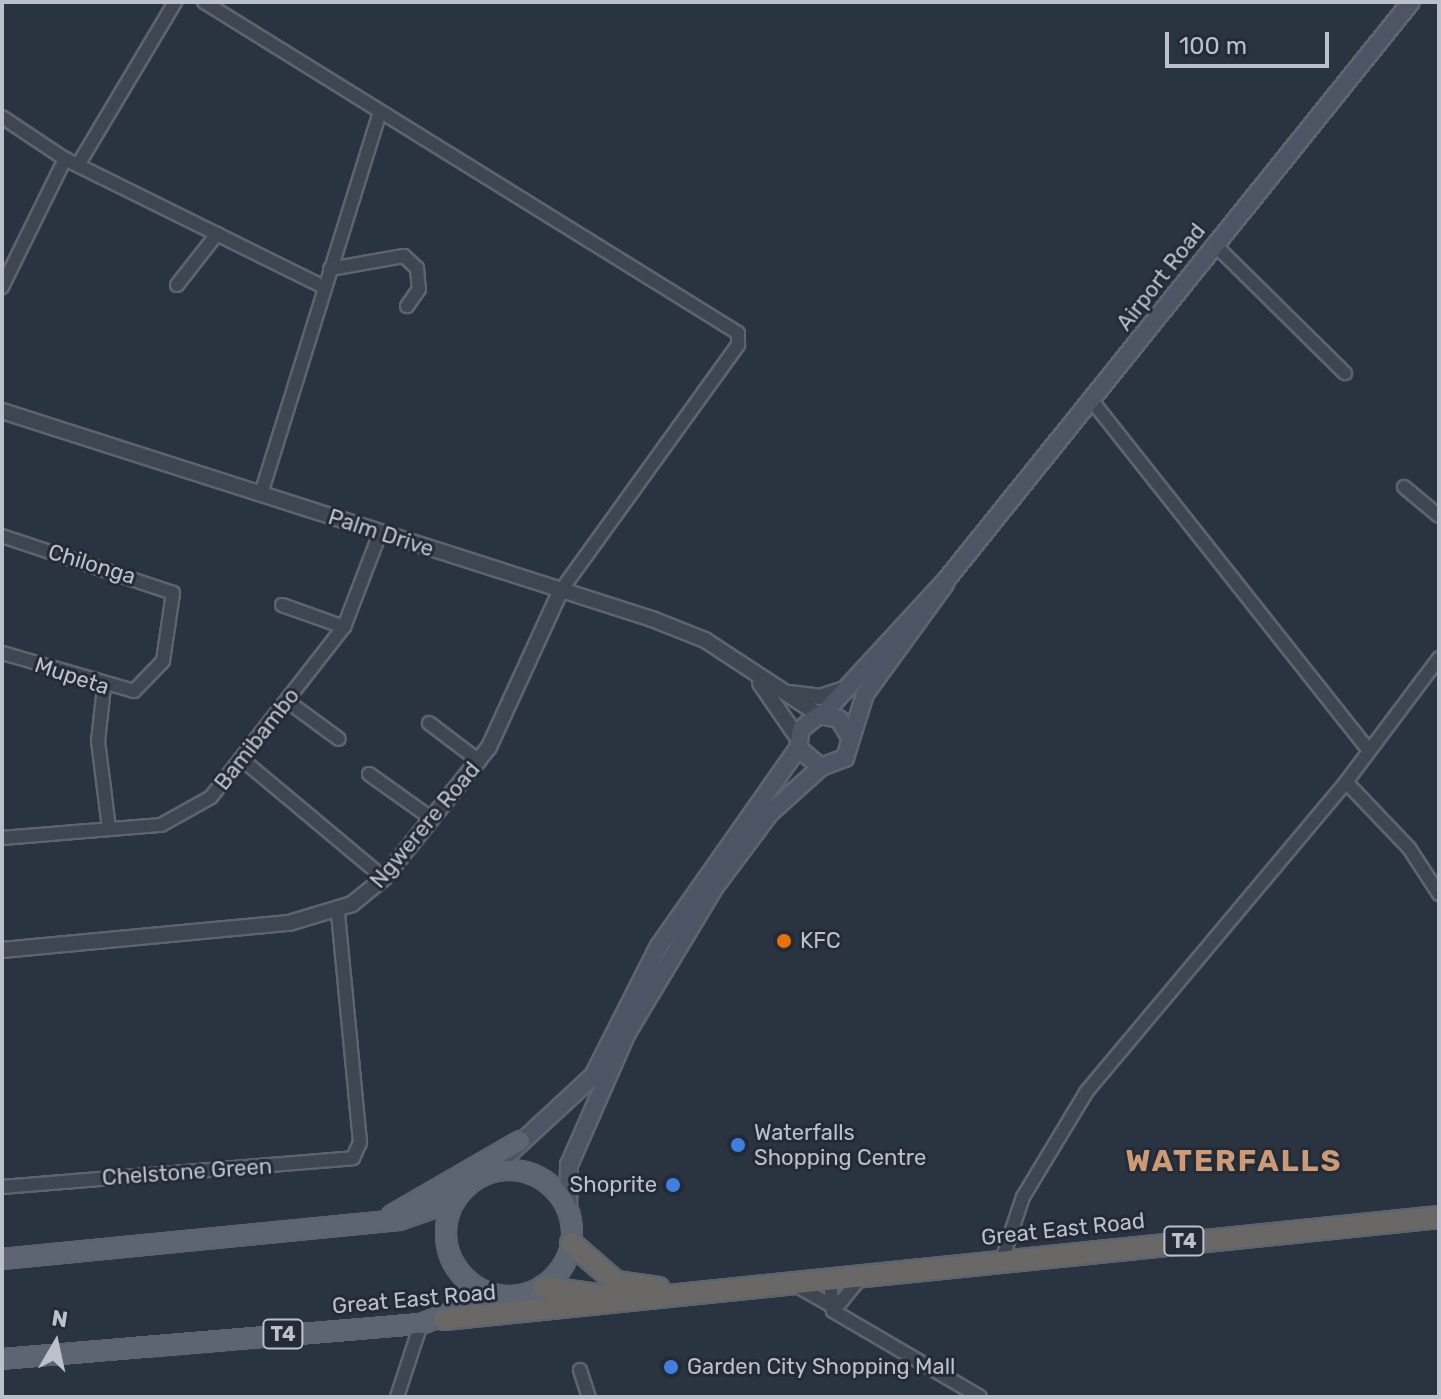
<!DOCTYPE html>
<style>
body{margin:0}
#map{position:relative;width:1441px;height:1399px;overflow:hidden;background:#2a3441;font-family:Rubik,sans-serif}
div>[style]{position:absolute}
.stream>*{height:3px;margin:-1.5px;padding:0 1.5px;transform-origin:1.5px;border-radius:1.5px;background:#425268}
.roads{filter:drop-shadow(2px 0 #5c646e) drop-shadow(-2px 0 #5c646e) drop-shadow(0 2px #5c646e) drop-shadow(0 -2px #5c646e)}
.minor>*{height:12px;margin:-6px;padding:0 6px;transform-origin:6px;border-radius:6px;background:#3e4651}
.tertiary>*{height:14px;margin:-7px;padding:0 7px;transform-origin:7px;border-radius:7px;background:#3e4651}
.secondary>*{height:16px;margin:-8px;padding:0 8px;transform-origin:8px;border-radius:8px;background:#4d5564}
.primary>*{height:18px;margin:-9px;padding:0 9px;transform-origin:9px;border-radius:9px;background:#5c6571}
.primary>.ring{margin:-9px;padding:0;box-sizing:content-box;background:none;border:18px solid #5c6571;border-radius:50%}
.trunk>*{height:20px;margin:-10px;padding:0 10px;transform-origin:10px;border-radius:10px;background:#696866}
.dots>*{width:22px;height:22px;translate:-50% -50%;box-sizing:border-box;border:4px solid #232b36;border-radius:50%}
span{translate:-50% -50%;white-space:nowrap;text-align:center;line-height:1.15;-webkit-text-stroke:6px #232b36;paint-order:stroke}
.shield-label span{padding:2px 6px;background:#232b36;border:2px solid;border-radius:6px;-webkit-text-stroke-width:0}
.shield-label{font-size:20px;color:#bbc1cb;font-weight:700}
.street-label{font-size:22px;color:#bbc1cb}
.poi-label{font-size:22px;color:#bbc1cb}
.left{translate:0 -50%;text-align:left}
.right{translate:-100% -50%;text-align:right}
.district-label{font-size:30px;color:#cc9a75;font-weight:700;letter-spacing:2px}
.frame{position:absolute;inset:0;border:4px solid #bbc1cb;pointer-events:none}
.north{position:absolute;left:16px;top:1303px;width:80px;height:80px;-webkit-text-stroke:6px #232b36;paint-order:stroke;rotate:9deg;font-size:22px;font-weight:700;line-height:32px;text-align:center;color:#bbc1cb}
.north::after{content:'';display:block;margin:auto;width:28px;height:36px;background:#bbc1cb;clip-path:polygon(50% 0,100% 100%,50% 72%,0 100%)}
.scale{position:absolute;left:1165px;top:32px;width:164px;height:36px;box-sizing:border-box;border:4px solid #bbc1cb;border-top:0;padding-left:10px;font-size:24px;line-height:28px;white-space:nowrap;color:#bbc1cb;-webkit-text-stroke:6px #232b36;paint-order:stroke}
</style>
<div id="map">
<div class="stream">
<i style="left:151px;top:1356px;width:116px;rotate:-4.9deg"></i>
<i style="left:2px;top:1368px;width:82px;rotate:-4.9deg"></i>
</div>
<div class="roads">
<div class="minor">
<i style="left:204px;top:2px;width:628px;rotate:31.79deg"></i>
<i style="left:738px;top:333px;width:12px;rotate:90deg"></i>
<i style="left:738px;top:345px;width:304px;rotate:125.8deg"></i>
<i style="left:2px;top:117px;width:76px;rotate:33.7deg"></i>
<i style="left:65px;top:159px;width:289px;rotate:26.3deg"></i>
<i style="left:78px;top:165px;width:190px;rotate:-59.2deg"></i>
<i style="left:1214px;top:244px;width:184px;rotate:44.6deg"></i>
<i style="left:330px;top:269px;width:75px;rotate:-10deg"></i>
<i style="left:404px;top:256px;width:18px;rotate:43deg"></i>
<i style="left:417px;top:268px;width:21px;rotate:85deg"></i>
<i style="left:419px;top:289px;width:21px;rotate:125deg"></i>
<i style="left:177px;top:285px;width:65px;rotate:-51.9deg"></i>
<i style="left:2px;top:287px;width:143px;rotate:-63.8deg"></i>
<i style="left:1092px;top:401px;width:444px;rotate:51.6deg"></i>
<i style="left:1404px;top:487px;width:45px;rotate:39.6deg"></i>
<i style="left:261px;top:494px;width:400px;rotate:-72.7deg"></i>
<i style="left:2px;top:536px;width:180px;rotate:18.4deg"></i>
<i style="left:173px;top:593px;width:69px;rotate:98.4deg"></i>
<i style="left:163px;top:661px;width:42px;rotate:134deg"></i>
<i style="left:134px;top:691px;width:137px;rotate:-163.9deg"></i>
<i style="left:282px;top:605px;width:66px;rotate:19.5deg"></i>
<i style="left:104px;top:687px;width:54px;rotate:96.3deg"></i>
<i style="left:98px;top:741px;width:88px;rotate:82.8deg"></i>
<i style="left:287px;top:701px;width:64px;rotate:36.2deg"></i>
<i style="left:429px;top:723px;width:63px;rotate:37.2deg"></i>
<i style="left:244px;top:761px;width:182px;rotate:39.9deg"></i>
<i style="left:369px;top:774px;width:77px;rotate:35.5deg"></i>
<i style="left:1346px;top:782px;width:91px;rotate:46.3deg"></i>
<i style="left:1409px;top:848px;width:55px;rotate:56.9deg"></i>
<i style="left:2px;top:838px;width:160px;rotate:-4.7deg"></i>
<i style="left:161px;top:825px;width:57px;rotate:-29.2deg"></i>
<i style="left:211px;top:797px;width:216px;rotate:-52deg"></i>
<i style="left:344px;top:627px;width:101px;rotate:-69deg"></i>
<i style="left:2px;top:1187px;width:352px;rotate:-4.7deg"></i>
<i style="left:353px;top:1158px;width:17px;rotate:-66deg"></i>
<i style="left:360px;top:1142px;width:230px;rotate:-95.5deg"></i>
<i style="left:1003px;top:1257px;width:63px;rotate:-71.6deg"></i>
<i style="left:1023px;top:1197px;width:124px;rotate:-58.9deg"></i>
<i style="left:1087px;top:1091px;width:403px;rotate:-50deg"></i>
<i style="left:1346px;top:782px;width:155px;rotate:-53.1deg"></i>
<i style="left:830px;top:1279px;width:32px;rotate:85deg"></i>
<i style="left:833px;top:1311px;width:170px;rotate:30.3deg"></i>
<i style="left:797px;top:1286px;width:40px;rotate:29.7deg"></i>
<i style="left:840px;top:1303px;width:35px;rotate:-51deg"></i>
<i style="left:580px;top:1370px;width:28px;rotate:72deg"></i>
<i style="left:397px;top:1397px;width:77px;rotate:-71.8deg"></i>
</div>
<div class="tertiary">
<i style="left:2px;top:411px;width:682px;rotate:17.74deg"></i>
<i style="left:652px;top:619px;width:57px;rotate:21.6deg"></i>
<i style="left:705px;top:640px;width:136px;rotate:33.3deg"></i>
<i style="left:760px;top:683px;width:67px;rotate:55.4deg"></i>
<i style="left:789px;top:693px;width:31px;rotate:7deg"></i>
<i style="left:820px;top:697px;width:26px;rotate:-18deg"></i>
<i style="left:2px;top:950px;width:288px;rotate:-5.4deg"></i>
<i style="left:289px;top:923px;width:66px;rotate:-16.8deg"></i>
<i style="left:352px;top:904px;width:41px;rotate:-39.1deg"></i>
<i style="left:384px;top:878px;width:168px;rotate:-51.3deg"></i>
<i style="left:489px;top:747px;width:170px;rotate:-65.4deg"></i>
</div>
<div class="secondary">
<i style="left:822px;top:715px;width:185px;rotate:-47.4deg"></i>
<i style="left:947px;top:579px;width:740px;rotate:-51.2deg"></i>
<i style="left:851px;top:739px;width:23px;rotate:-121deg"></i>
<i style="left:839px;top:719px;width:20px;rotate:-169deg"></i>
<i style="left:819px;top:715px;width:23px;rotate:142deg"></i>
<i style="left:801px;top:729px;width:19px;rotate:99deg"></i>
<i style="left:798px;top:748px;width:30px;rotate:40deg"></i>
<i style="left:821px;top:767px;width:26px;rotate:-21deg"></i>
<i style="left:845px;top:758px;width:67px;rotate:-72.6deg"></i>
<i style="left:865px;top:694px;width:136px;rotate:-54deg"></i>
<i style="left:486px;top:1175px;width:146px;rotate:-42.8deg"></i>
<i style="left:593px;top:1076px;width:146px;rotate:-63.1deg"></i>
<i style="left:659px;top:946px;width:242px;rotate:-54.9deg"></i>
<i style="left:568px;top:1210px;width:45px;rotate:-88.7deg"></i>
<i style="left:569px;top:1165px;width:144px;rotate:-66.3deg"></i>
<i style="left:627px;top:1033px;width:169px;rotate:-59deg"></i>
<i style="left:714px;top:888px;width:94px;rotate:-53.3deg"></i>
<i style="left:770px;top:813px;width:69px;rotate:-42deg"></i>
</div>
<div class="primary">
<i class="ring" style="left:446px;top:1170px;width:108px;height:108px"></i>
<i style="left:392px;top:1215px;width:148px;rotate:-30deg"></i>
<i style="left:2px;top:1259px;width:399px;rotate:-5.6deg"></i>
<i style="left:399px;top:1220px;width:58px;rotate:-19.1deg"></i>
<i style="left:2px;top:1359px;width:420px;rotate:-4.8deg"></i>
<i style="left:421px;top:1324px;width:79px;rotate:-20.7deg"></i>
</div>
<div class="trunk">
<i style="left:571px;top:1243px;width:60px;rotate:40.9deg"></i>
<i style="left:616px;top:1282px;width:43px;rotate:7.9deg"></i>
<i style="left:543px;top:1287px;width:69px;rotate:8.4deg"></i>
<i style="left:444px;top:1319px;width:1000px;rotate:-5.85deg"></i>
</div>
</div>
<div class="dots">
<i style="left:784px;top:941px;background:#e8710a"></i>
<i style="left:738px;top:1145px;background:#3f7fe0"></i>
<i style="left:673px;top:1185px;background:#3f7fe0"></i>
<i style="left:671px;top:1367px;background:#3f7fe0"></i>
</div>
<div class="shield-label">
<span style="left:1184px;top:1241px">T4</span>
<span style="left:283px;top:1334px">T4</span>
</div>
<div class="street-label">
<span style="left:1161px;top:277px;rotate:-52deg">Airport Road</span>
<span style="left:381px;top:533px;rotate:18deg">Palm Drive</span>
<span style="left:92px;top:564px;rotate:17deg">Chilonga</span>
<span style="left:72px;top:676px;rotate:18deg">Mupeta</span>
<span style="left:257px;top:739px;rotate:-52deg">Bamibambo</span>
<span style="left:425px;top:825px;rotate:-50deg">Ngwerere Road</span>
<span style="left:187px;top:1172px;rotate:-4deg">Chelstone Green</span>
<span style="left:1063px;top:1229px;rotate:-6deg">Great East Road</span>
<span style="left:414px;top:1299px;rotate:-5deg">Great East Road</span>
</div>
<div class="poi-label">
<span class="left" style="left:800px;top:941px">KFC</span>
<span class="left" style="left:754px;top:1145px">Waterfalls<br>Shopping Centre</span>
<span class="right" style="left:657px;top:1185px">Shoprite</span>
<span class="left" style="left:687px;top:1367px">Garden City Shopping Mall</span>
</div>
<div class="district-label">
<span style="left:1234px;top:1161px">WATERFALLS</span>
</div>
<div class="frame"></div>
<div class="north">N</div>
<div class="scale">100 m</div>
</div>
